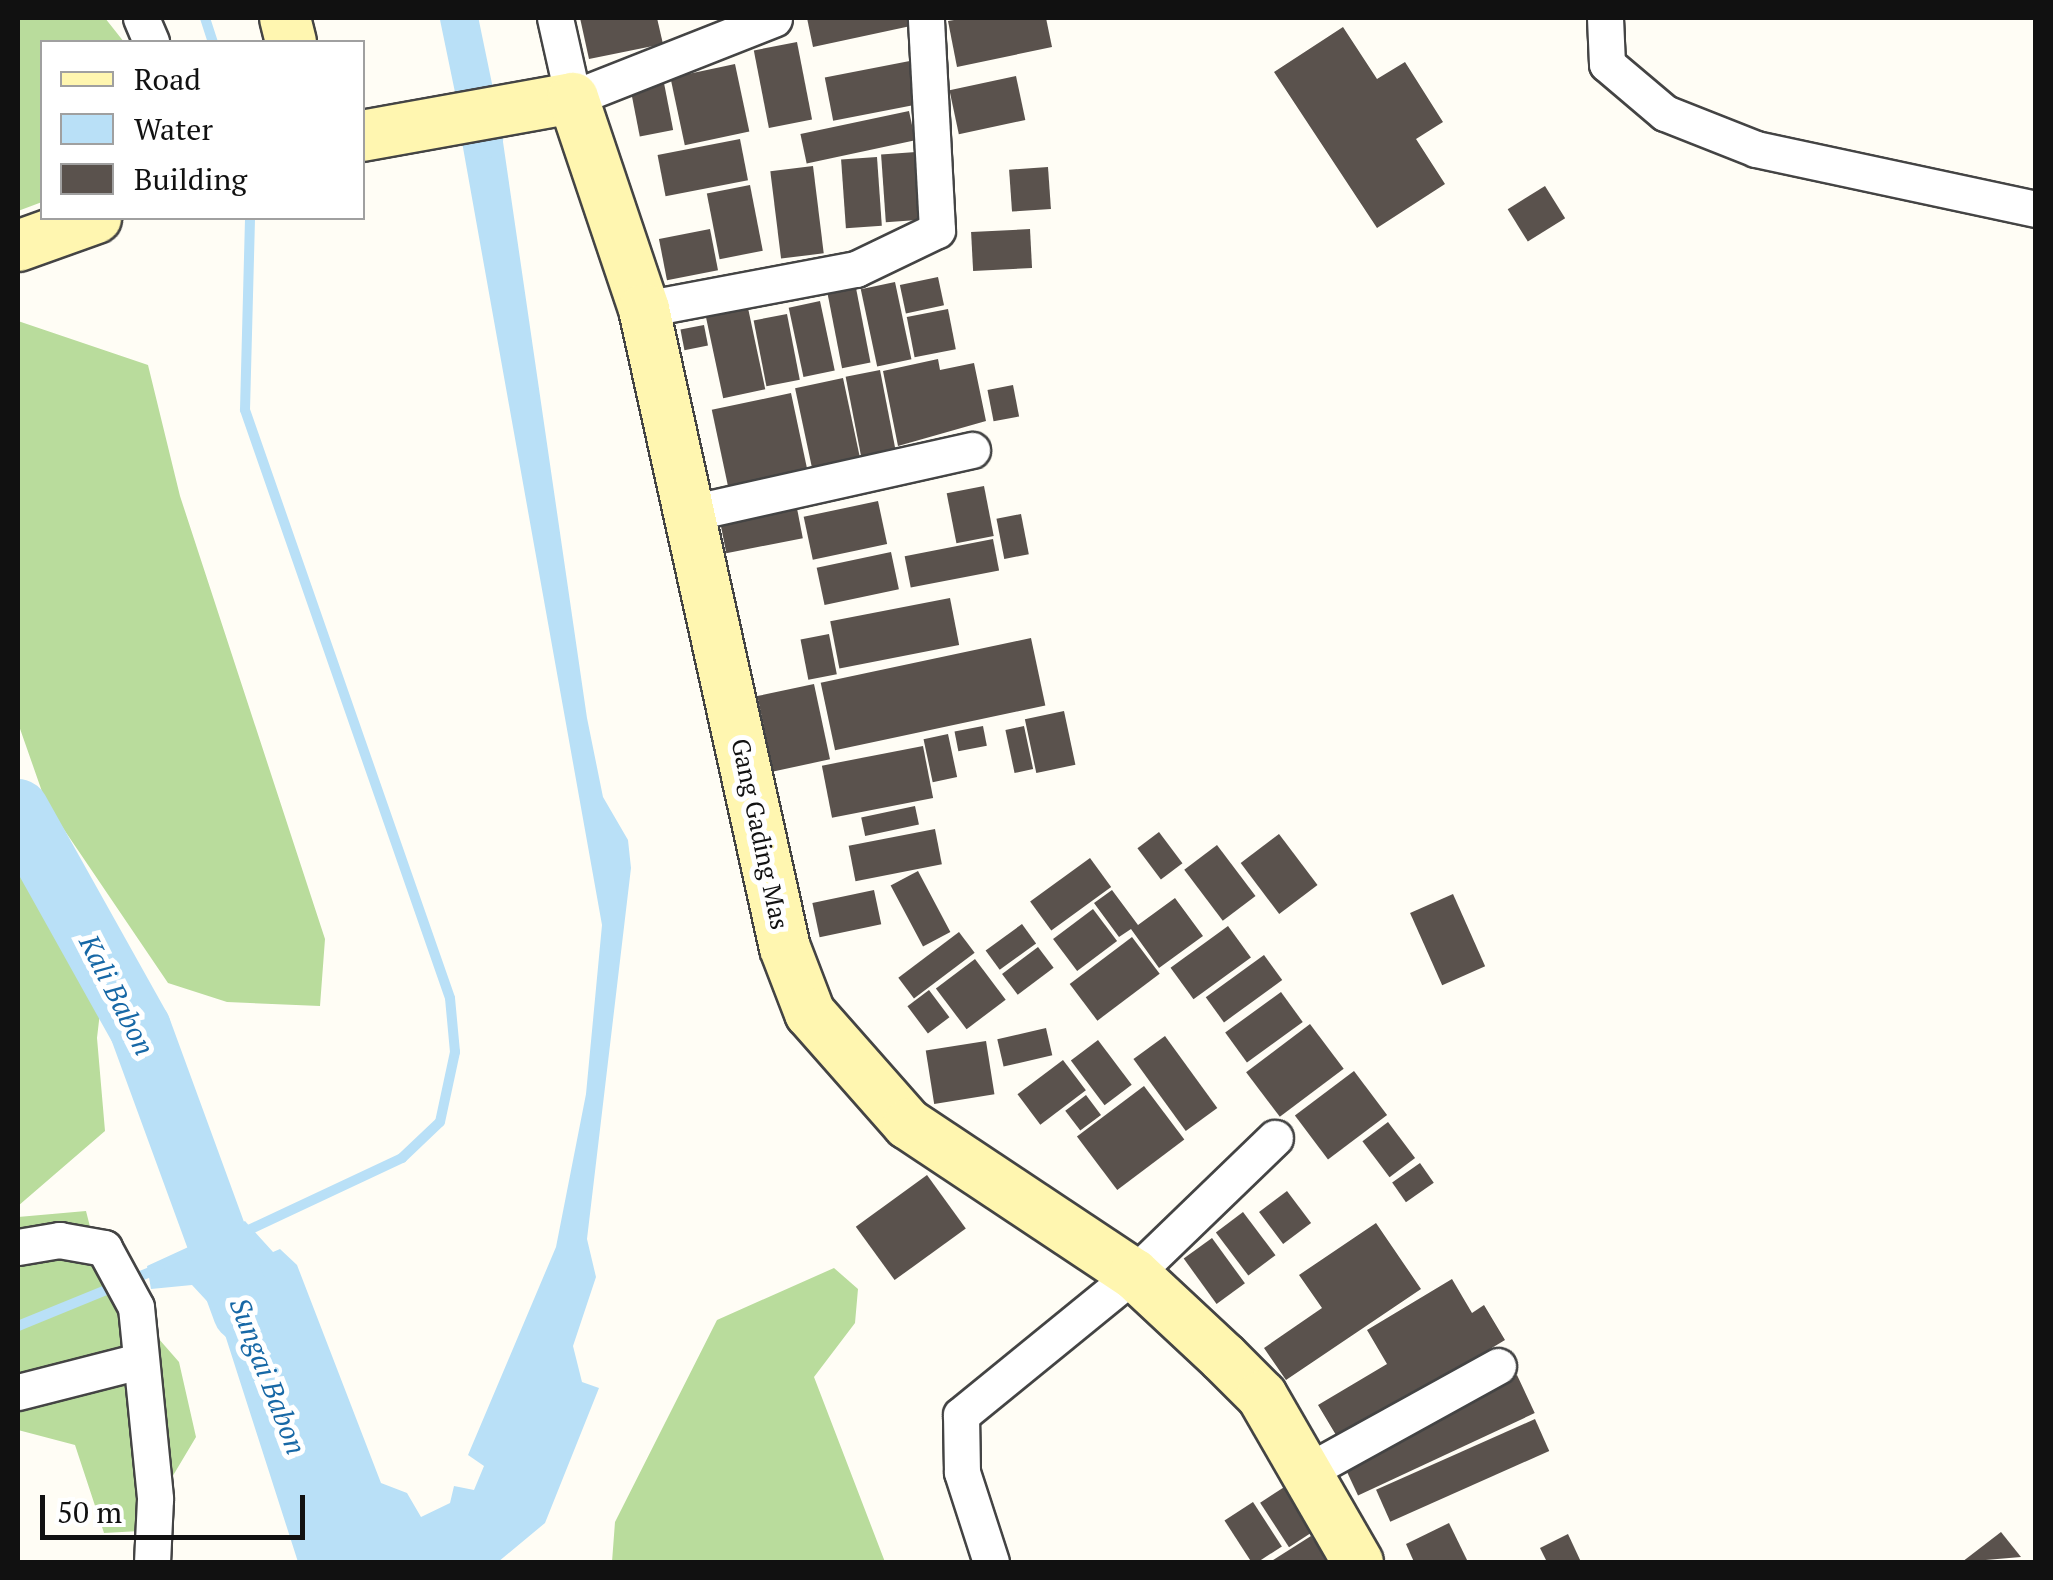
<!DOCTYPE html>
<style>
body{margin:0}
#map{position:relative;width:2053px;height:1580px;overflow:hidden;background:#fffdf5;font-family:"PT Serif",serif}
div>[style]{position:absolute}
.forest>*{inset:0;background:#b9dc9c}
.water>*{inset:0;background:#b9e0f7}
.stream>*{height:10px;margin:-5px;padding:0 5px;transform-origin:5px;border-radius:5px;background:#b9e0f7}
.canal>*{height:38px;margin:-19px;padding:0 19px;transform-origin:19px;border-radius:19px;background:#b9e0f7}
.river>*{height:62px;margin:-31px;padding:0 31px;transform-origin:31px;border-radius:31px;background:#b9e0f7}
.building>*{inset:0;background:#5a524d;transform-origin:0 0}
.roads{filter:drop-shadow(2px 0 #444) drop-shadow(-2px 0 #444) drop-shadow(0 2px #444) drop-shadow(0 -2px #444)}
.street>*{height:35px;margin:-17.5px;padding:0 17.5px;transform-origin:17.5px;border-radius:17.5px;background:#fff}
.secondary>*{height:50px;margin:-25px;padding:0 25px;transform-origin:25px;border-radius:25px;background:#fff6b0}
span{translate:-50% -50%;white-space:nowrap;text-align:center;line-height:1.15;-webkit-text-stroke:10px #fff;paint-order:stroke}
.street-label{font-size:25px;color:#111}
.water-label{font-size:28px;color:#1768a6;font-style:italic}
.frame{position:absolute;inset:0;border:20px solid #111;pointer-events:none}
.legend{position:absolute;left:40px;top:40px;width:325px;height:180px;box-sizing:border-box;background:#fff;border:2px solid #a0a0a0;margin:0;padding:12px 18px;list-style:none;font-size:30px;color:#111}
.legend li{display:flex;align-items:center;gap:20px;height:50px}
.legend b{width:50px;border:2px solid #a0a0a0}
.scale{position:absolute;left:40px;top:1495px;width:265px;height:45px;box-sizing:border-box;border:5px solid #111;border-top:0;padding-left:12px;font-size:30px;line-height:35px;white-space:nowrap;color:#111;-webkit-text-stroke:8px #fff;paint-order:stroke}
</style>
<div id="map">
<div class="forest">
<i style="clip-path:polygon(18px 18px,105px 18px,124px 42px,42px 42px,42px 202px,18px 211px)"></i>
<i style="clip-path:polygon(18px 321px,148px 365px,180px 496px,325px 939px,320px 1006px,227px 1002px,168px 983px,46px 803px,18px 723px)"></i>
<i style="clip-path:polygon(18px 846px,104px 978px,97px 1038px,105px 1131px,18px 1206px)"></i>
<i style="clip-path:polygon(86px 1211px,102px 1274px,179px 1362px,196px 1437px,140px 1531px,104px 1533px,75px 1445px,18px 1430px,18px 1217px)"></i>
<i style="clip-path:polygon(834px 1268px,858px 1289px,855px 1323px,814px 1377px,885px 1562px,612px 1562px,615px 1522px,717px 1320px)"></i>
</div>
<div class="water">
<i style="clip-path:polygon(502px 135px,587px 718px,603px 797px,628px 840px,631px 868px,587px 1239px,596px 1277px,573px 1346px,582px 1382px,599px 1388px,545px 1523px,498px 1562px,298px 1562px,218px 1313px,192px 1285px,151px 1289px,147px 1266px,245px 1221px,273px 1252px,280px 1249px,297px 1265px,381px 1483px,407px 1493px,421px 1517px,450px 1503px,454px 1486px,474px 1490px,484px 1466px,468px 1455px,556px 1247px,586px 1094px,602px 925px,462px 142px)"></i>
</div>
<div class="stream">
<i style="left:205px;top:18px;width:25px;rotate:72deg"></i>
<i style="left:240px;top:1234px;width:179px;rotate:-25.1deg"></i>
<i style="left:402px;top:1158px;width:52px;rotate:-43.5deg"></i>
<i style="left:440px;top:1122px;width:72px;rotate:-77.9deg"></i>
<i style="left:455px;top:1052px;width:54px;rotate:-95.3deg"></i>
<i style="left:450px;top:998px;width:623px;rotate:-109.22deg"></i>
<i style="left:245px;top:410px;width:192px;rotate:-88.5deg"></i>
<i style="left:18px;top:1326px;width:153px;rotate:-22.2deg"></i>
</div>
<div class="canal">
<i style="left:459px;top:18px;width:124px;rotate:78.3deg"></i>
</div>
<div class="river">
<i style="left:18px;top:810px;width:250px;rotate:60.8deg"></i>
<i style="left:140px;top:1028px;width:302px;rotate:69.9deg"></i>
</div>
<div class="building">
<i style="clip-path:polygon(580px 18px,657px 18px,663px 44px,589px 59px)"></i>
<i style="clip-path:polygon(807px 18px,919px 18px,920px 24px,813px 47px)"></i>
<i style="clip-path:polygon(966px 18px,1046px 18px,1052px 47px,957px 67px,948px 21px)"></i>
<i style="clip-path:polygon(1343px 27px,1377px 79px,1405px 62px,1443px 122px,1416px 139px,1445px 184px,1377px 228px,1274px 72px)"></i>
<i style="left:797px;top:42px;width:79px;height:44px;rotate:79deg"></i>
<i style="left:920px;top:59px;width:44px;height:97px;rotate:79deg"></i>
<i style="left:735px;top:64px;width:69px;height:66px;rotate:78deg"></i>
<i style="left:1016px;top:76px;width:45px;height:68px;rotate:78deg"></i>
<i style="left:664px;top:83px;width:48px;height:34px;rotate:79deg"></i>
<i style="left:909px;top:111px;width:30px;height:111px;rotate:78deg"></i>
<i style="left:740px;top:139px;width:42px;height:84px;rotate:79deg"></i>
<i style="left:916px;top:152px;width:68px;height:35px;rotate:86deg"></i>
<i style="left:877px;top:157px;width:69px;height:36px;rotate:86deg"></i>
<i style="left:813px;top:166px;width:88px;height:43px;rotate:83deg"></i>
<i style="left:1048px;top:167px;width:42px;height:39px;rotate:86deg"></i>
<i style="left:750px;top:185px;width:67px;height:44px;rotate:79deg"></i>
<i style="left:1545px;top:186px;width:38px;height:44px;rotate:58deg"></i>
<i style="left:710px;top:229px;width:42px;height:52px;rotate:79deg"></i>
<i style="left:1030px;top:229px;width:39px;height:59px;rotate:87deg"></i>
<i style="left:938px;top:277px;width:29px;height:39px;rotate:78deg"></i>
<i style="left:895px;top:282px;width:79px;height:35px;rotate:78deg"></i>
<i style="left:856px;top:288px;width:76px;height:29px;rotate:79deg"></i>
<i style="left:820px;top:301px;width:71px;height:32px;rotate:78deg"></i>
<i style="left:748px;top:308px;width:83px;height:43px;rotate:78deg"></i>
<i style="left:948px;top:309px;width:41px;height:42px;rotate:79deg"></i>
<i style="left:787px;top:314px;width:67px;height:34px;rotate:79deg"></i>
<i style="left:704px;top:325px;width:21px;height:24px;rotate:79deg"></i>
<i style="clip-path:polygon(938px 359px,940px 370px,974px 363px,986px 421px,898px 446px,883px 371px)"></i>
<i style="left:880px;top:370px;width:82px;height:35px;rotate:79deg"></i>
<i style="left:843px;top:378px;width:89px;height:49px;rotate:78deg"></i>
<i style="left:1013px;top:385px;width:32px;height:26px;rotate:79deg"></i>
<i style="left:791px;top:393px;width:85px;height:81px;rotate:78deg"></i>
<i style="left:984px;top:486px;width:51px;height:38px;rotate:79deg"></i>
<i style="left:795px;top:498px;width:41px;height:78px;rotate:79deg"></i>
<i style="left:878px;top:501px;width:44px;height:76px;rotate:78deg"></i>
<i style="left:1021px;top:514px;width:41px;height:25px;rotate:79deg"></i>
<i style="left:993px;top:539px;width:32px;height:90px;rotate:79deg"></i>
<i style="left:891px;top:552px;width:38px;height:76px;rotate:78deg"></i>
<i style="left:950px;top:598px;width:48px;height:122px;rotate:79deg"></i>
<i style="left:829px;top:634px;width:41px;height:29px;rotate:79deg"></i>
<i style="left:1031px;top:638px;width:69px;height:215px;rotate:78deg"></i>
<i style="left:814px;top:684px;width:77px;height:58px;rotate:78deg"></i>
<i style="left:1064px;top:711px;width:55px;height:40px;rotate:78deg"></i>
<i style="left:983px;top:726px;width:20px;height:29px;rotate:79deg"></i>
<i style="left:1024px;top:726px;width:44px;height:19px;rotate:78deg"></i>
<i style="left:948px;top:734px;width:44px;height:25px;rotate:78deg"></i>
<i style="left:923px;top:746px;width:53px;height:103px;rotate:79deg"></i>
<i style="left:915px;top:806px;width:19px;height:55px;rotate:78deg"></i>
<i style="left:935px;top:829px;width:36px;height:88px;rotate:79deg"></i>
<i style="left:1159px;top:832px;width:39px;height:27px;rotate:53deg"></i>
<i style="left:1279px;top:834px;width:64px;height:48px;rotate:53deg"></i>
<i style="left:1217px;top:845px;width:64px;height:41px;rotate:53deg"></i>
<i style="left:1090px;top:858px;width:36px;height:74px;rotate:54deg"></i>
<i style="left:918px;top:871px;width:69px;height:31px;rotate:62deg"></i>
<i style="left:874px;top:890px;width:35px;height:63px;rotate:78deg"></i>
<i style="clip-path:polygon(1112px 890px,1138px 925px,1175px 898px,1203px 936px,1159px 968px,1131px 929px,1119px 937px,1094px 903px)"></i>
<i style="left:1453px;top:894px;width:79px;height:47px;rotate:66deg"></i>
<i style="left:1093px;top:909px;width:40px;height:50px;rotate:53deg"></i>
<i style="left:1022px;top:924px;width:24px;height:45px;rotate:54deg"></i>
<i style="left:1228px;top:926px;width:39px;height:71px;rotate:54deg"></i>
<i style="left:959px;top:932px;width:26px;height:76px;rotate:53deg"></i>
<i style="left:1132px;top:937px;width:46px;height:78px;rotate:53deg"></i>
<i style="left:1038px;top:947px;width:26px;height:45px;rotate:53deg"></i>
<i style="left:1264px;top:955px;width:31px;height:72px;rotate:54deg"></i>
<i style="left:975px;top:959px;width:51px;height:49px;rotate:53deg"></i>
<i style="left:929px;top:990px;width:34px;height:27px;rotate:53deg"></i>
<i style="left:1281px;top:992px;width:37px;height:69px;rotate:54deg"></i>
<i style="left:1310px;top:1024px;width:56px;height:80px;rotate:53deg"></i>
<i style="left:1046px;top:1028px;width:28px;height:50px;rotate:77deg"></i>
<i style="left:1165px;top:1036px;width:89px;height:39px;rotate:54deg"></i>
<i style="left:1098px;top:1040px;width:56px;height:34px;rotate:53deg"></i>
<i style="left:986px;top:1041px;width:54px;height:61px;rotate:81deg"></i>
<i style="left:1063px;top:1060px;width:38px;height:57px;rotate:53deg"></i>
<i style="left:1354px;top:1071px;width:55px;height:74px;rotate:53deg"></i>
<i style="left:1144px;top:1086px;width:67px;height:84px;rotate:53deg"></i>
<i style="left:1086px;top:1095px;width:25px;height:26px;rotate:53deg"></i>
<i style="left:1388px;top:1122px;width:45px;height:32px;rotate:53deg"></i>
<i style="left:1420px;top:1163px;width:24px;height:34px;rotate:55deg"></i>
<i style="left:927px;top:1175px;width:66px;height:88px;rotate:54deg"></i>
<i style="left:1287px;top:1191px;width:40px;height:35px;rotate:53deg"></i>
<i style="left:1243px;top:1212px;width:54px;height:34px;rotate:53deg"></i>
<i style="clip-path:polygon(1376px 1223px,1421px 1289px,1286px 1380px,1264px 1348px,1322px 1308px,1299px 1275px)"></i>
<i style="left:1212px;top:1238px;width:56px;height:35px;rotate:54deg"></i>
<i style="clip-path:polygon(1452px 1279px,1472px 1313px,1484px 1305px,1505px 1340px,1339px 1440px,1318px 1405px,1387px 1364px,1367px 1330px)"></i>
<i style="left:1517px;top:1375px;width:42px;height:195px;rotate:65deg"></i>
<i style="left:1535px;top:1419px;width:35px;height:174px;rotate:66deg"></i>
<i style="left:1292px;top:1482px;width:53px;height:38px;rotate:57deg"></i>
<i style="left:1253px;top:1502px;width:53px;height:34px;rotate:57deg"></i>
<i style="clip-path:polygon(1449px 1523px,1468px 1562px,1414px 1562px,1406px 1544px)"></i>
<i style="clip-path:polygon(2001px 1532px,2021px 1557px,1962px 1562px)"></i>
<i style="clip-path:polygon(1568px 1534px,1581px 1562px,1547px 1562px,1540px 1548px)"></i>
<i style="clip-path:polygon(1311px 1536px,1329px 1562px,1270px 1562px)"></i>
</div>
<div class="roads">
<div class="street">
<i style="left:141px;top:18px;width:26px;rotate:67deg"></i>
<i style="left:555px;top:18px;width:82px;rotate:77.3deg"></i>
<i style="left:573px;top:98px;width:216px;rotate:-21.5deg"></i>
<i style="left:1605px;top:18px;width:46px;rotate:87.5deg"></i>
<i style="left:1607px;top:64px;width:76px;rotate:40.2deg"></i>
<i style="left:1665px;top:113px;width:98px;rotate:21.6deg"></i>
<i style="left:1756px;top:149px;width:286px;rotate:12.1deg"></i>
<i style="left:644px;top:309px;width:216px;rotate:-10.7deg"></i>
<i style="left:856px;top:269px;width:90px;rotate:-25.7deg"></i>
<i style="left:937px;top:230px;width:212px;rotate:-93deg"></i>
<i style="left:690px;top:513px;width:289px;rotate:-12.6deg"></i>
<i style="left:18px;top:1247px;width:42px;rotate:-9.7deg"></i>
<i style="left:59px;top:1240px;width:46px;rotate:10.1deg"></i>
<i style="left:104px;top:1248px;width:67px;rotate:61.5deg"></i>
<i style="left:136px;top:1307px;width:193px;rotate:84.3deg"></i>
<i style="left:155px;top:1499px;width:63px;rotate:92.7deg"></i>
<i style="left:18px;top:1392px;width:126px;rotate:-14.3deg"></i>
<i style="left:1308px;top:1471px;width:217px;rotate:-28.9deg"></i>
<i style="left:991px;top:1562px;width:95px;rotate:-107.9deg"></i>
<i style="left:962px;top:1472px;width:57px;rotate:-91deg"></i>
<i style="left:961px;top:1415px;width:223px;rotate:-39.2deg"></i>
<i style="left:1134px;top:1274px;width:196px;rotate:-44deg"></i>
</div>
<div class="secondary">
<i style="left:285px;top:18px;width:25px;rotate:76deg"></i>
<i style="left:362px;top:136px;width:214px;rotate:-10.2deg"></i>
<i style="left:573px;top:98px;width:223px;rotate:71.4deg"></i>
<i style="left:644px;top:309px;width:654px;rotate:77.56deg"></i>
<i style="left:785px;top:948px;width:70px;rotate:69deg"></i>
<i style="left:810px;top:1013px;width:148px;rotate:48.6deg"></i>
<i style="left:908px;top:1124px;width:271px;rotate:33.6deg"></i>
<i style="left:1134px;top:1274px;width:122px;rotate:43deg"></i>
<i style="left:1223px;top:1357px;width:55px;rotate:45deg"></i>
<i style="left:1262px;top:1396px;width:192px;rotate:60deg"></i>
<i style="left:18px;top:246px;width:83px;rotate:-19.7deg"></i>
</div>
</div>
<div class="street-label">
<span style="left:760px;top:834px;rotate:78deg">Gang Gading Mas</span>
</div>
<div class="water-label">
<span style="left:117px;top:995px;rotate:63deg">Kali Babon</span>
<span style="left:268px;top:1376px;rotate:69deg">Sungai Babon</span>
</div>
<div class="frame"></div>
<ul class="legend">
<li><b style="height:12px;background:#fff6b0"></b>Road</li>
<li><b style="height:28px;background:#b9e0f7"></b>Water</li>
<li><b style="height:28px;background:#5a524d"></b>Building</li>
</ul>
<div class="scale">50 m</div>
</div>
